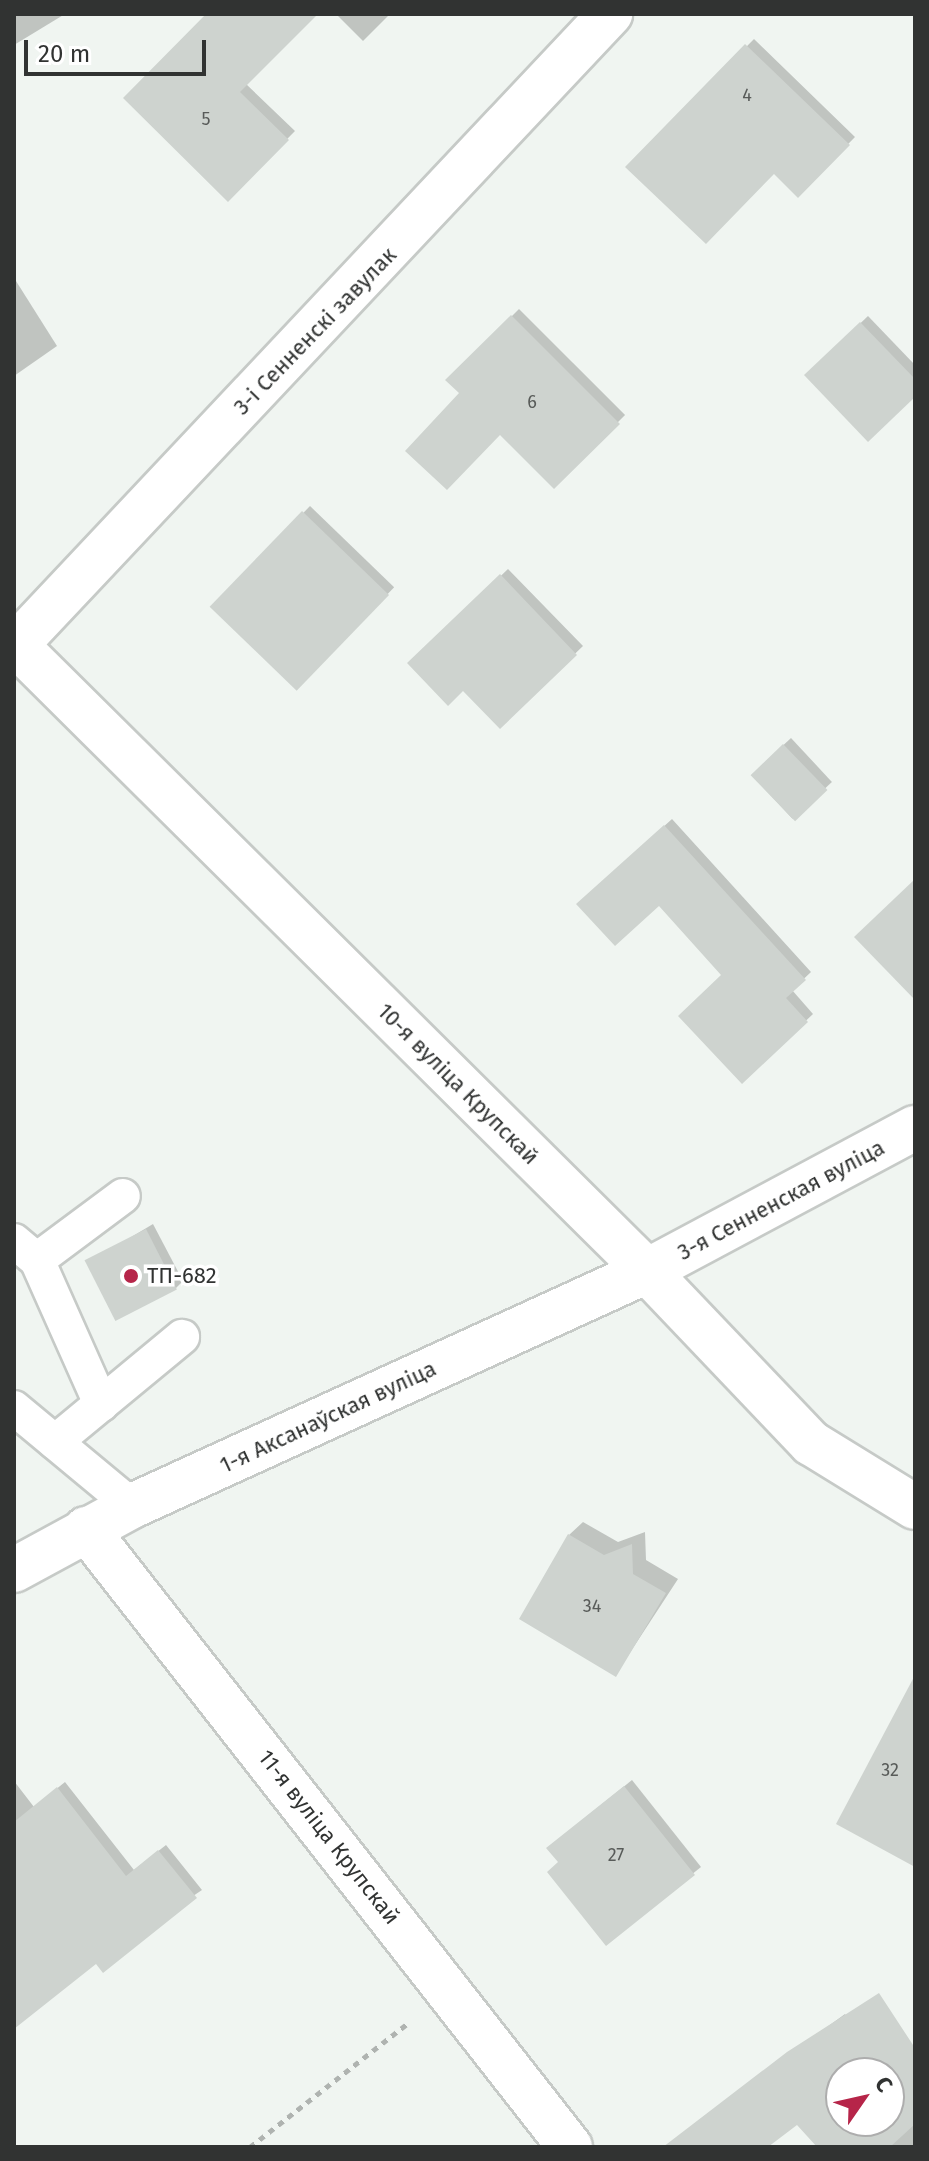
<!DOCTYPE html>
<meta charset="utf-8">
<style>
body{margin:0}
#map{position:relative;width:929px;height:2161px;overflow:hidden;background:#f0f5f1;font-family:"Fira Sans",sans-serif}
div>[style]{position:absolute}
.shadow>*{inset:0;background:#0003;transform-origin:0 0}
.building>*{inset:0;background:#ced3cf;transform-origin:0 0}
.path>*{height:5px;margin-top:-2.5px;transform-origin:0;background:repeating-linear-gradient(90deg,#afb3b0 0 6px,transparent 0 12px)}
.roads{filter:drop-shadow(2px 0 #c6cac7) drop-shadow(-2px 0 #c6cac7) drop-shadow(0 2px #c6cac7) drop-shadow(0 -2px #c6cac7)}
.service>*{height:34px;margin:-17px;padding:0 17px;transform-origin:17px;border-radius:17px;background:#fff}
.minor>*{height:44px;margin:-22px;padding:0 22px;transform-origin:22px;border-radius:22px;background:#fff}
.dots>*{width:22px;height:22px;translate:-50% -50%;box-sizing:border-box;border:4px solid #fff;border-radius:50%}
span{translate:-50% -50%;white-space:nowrap;text-align:center;line-height:1.15;-webkit-text-stroke:7px #fff;paint-order:stroke}
.number-label{font-size:18px;color:#585b59}
.number-label span{-webkit-text-stroke-width:0}
.street-label{font-size:22px;color:#313332}
.poi-label{font-size:22px;color:#313332}
.left{translate:0 -50%;text-align:left}
.frame{position:absolute;inset:0;border:16px solid #313332;pointer-events:none}
.north{position:absolute;left:825px;top:2057px;width:80px;height:80px;box-sizing:border-box;background:#fff;border:2px solid #adadad;border-radius:50%;rotate:56deg;font-size:22px;font-weight:700;line-height:32px;text-align:center;color:#313332}
.north::after{content:'';display:block;margin:auto;width:28px;height:36px;background:#b62549;clip-path:polygon(50% 0,100% 100%,50% 72%,0 100%)}
.scale{position:absolute;left:24px;top:40px;width:182px;height:36px;box-sizing:border-box;border:4px solid #313332;border-top:0;padding-left:10px;font-size:24px;line-height:28px;white-space:nowrap;color:#313332;-webkit-text-stroke:6px #fff;paint-order:stroke}
</style>
<div id="map">
<div class="shadow">
<i style="clip-path:polygon(14px 14px,65px 14px,14px 45px)"></i>
<i style="clip-path:polygon(208px 14px,315px 14px,246px 84px,295px 131px,228px 199px)"></i>
<i style="clip-path:polygon(336px 14px,390px 14px,363px 41px)"></i>
<i style="clip-path:polygon(754px 39px,855px 137px,798px 195px,774px 172px,628px 167px)"></i>
<i style="clip-path:polygon(16px 281px,57px 346px,14px 376px,14px 282px)"></i>
<i style="left:519px;top:309px;width:150px;height:100px;rotate:45deg"></i>
<i style="clip-path:polygon(868px 316px,915px 365px,915px 395px,806px 375px)"></i>
<i style="left:310px;top:506px;width:117px;height:140px;rotate:44deg"></i>
<i style="clip-path:polygon(508px 569px,583px 646px,500px 726px,463px 688px,410px 663px)"></i>
<i style="left:791px;top:738px;width:60px;height:54px;rotate:47deg"></i>
<i style="clip-path:polygon(672px 819px,811px 972px,792px 990px,813px 1014px,742px 1081px,723px 975px,659px 903px,586px 897px)"></i>
<i style="clip-path:polygon(153px 1224px,183px 1281px,176px 1288px,88px 1263px)"></i>
<i style="clip-path:polygon(583px 1522px,618px 1542px,645px 1532px,646px 1560px,678px 1579px,616px 1674px,569px 1535px)"></i>
<i style="clip-path:polygon(632px 1780px,701px 1867px,606px 1943px,560px 1862px,555px 1842px)"></i>
<i style="clip-path:polygon(14px 1781px,34px 1807px,65px 1782px,134px 1870px,166px 1845px,202px 1890px,96px 1961px,14px 2027px)"></i>
<i style="clip-path:polygon(evenodd,845px 2014px,915px 2097px,915px 2147px,820px 2147px,798px 2122px,765px 2147px,704px 2147px,699px 2120px,845px 2014px,841px 2073px,889px 2073px,889px 2121px,841px 2121px,841px 2073px)"></i>
</div>
<div class="building">
<i style="clip-path:polygon(206px 14px,318px 14px,240px 92px,289px 140px,228px 202px,123px 98px)"></i>
<i style="clip-path:polygon(745px 44px,850px 145px,798px 198px,774px 174px,706px 244px,625px 167px)"></i>
<i style="clip-path:polygon(511px 315px,620px 424px,554px 489px,500px 435px,447px 490px,405px 451px,459px 393px,445px 380px)"></i>
<i style="clip-path:polygon(860px 322px,915px 379px,915px 397px,868px 442px,804px 375px)"></i>
<i style="left:302px;top:511px;width:121px;height:133px;rotate:44deg"></i>
<i style="clip-path:polygon(500px 574px,577px 655px,500px 729px,463px 691px,448px 706px,407px 663px)"></i>
<i style="left:783px;top:744px;width:64px;height:45px;rotate:46deg"></i>
<i style="clip-path:polygon(664px 825px,806px 980px,786px 998px,808px 1022px,742px 1084px,678px 1016px,721px 975px,659px 906px,615px 946px,576px 904px)"></i>
<i style="clip-path:polygon(915px 879px,915px 1000px,854px 937px)"></i>
<i style="left:146px;top:1229px;width:68px;height:69px;rotate:63deg"></i>
<i style="clip-path:polygon(568px 1534px,604px 1555px,632px 1544px,633px 1574px,666px 1593px,616px 1677px,519px 1619px)"></i>
<i style="clip-path:polygon(915px 1675px,915px 1867px,836px 1824px)"></i>
<i style="clip-path:polygon(624px 1786px,695px 1875px,606px 1946px,547px 1872px,558px 1862px,546px 1848px)"></i>
<i style="clip-path:polygon(57px 1787px,126px 1876px,158px 1850px,197px 1898px,103px 1973px,96px 1964px,14px 2029px,14px 1822px)"></i>
<i style="clip-path:polygon(evenodd,879px 1993px,915px 2048px,915px 2124px,890px 2147px,817px 2147px,797px 2125px,768px 2147px,663px 2147px,787px 2052px,879px 1993px,841px 2073px,889px 2073px,889px 2121px,841px 2121px,841px 2073px)"></i>
</div>
<div class="path">
<i style="left:250px;top:2147px;width:199px;rotate:-38.1deg"></i>
</div>
<div class="roads">
<div class="service">
<i style="left:14px;top:1241px;width:30px;rotate:40deg"></i>
<i style="left:37px;top:1260px;width:158px;rotate:66deg"></i>
<i style="left:37px;top:1260px;width:107px;rotate:-36.7deg"></i>
<i style="left:14px;top:1408px;width:153px;rotate:39.7deg"></i>
<i style="left:55px;top:1442px;width:165px;rotate:-39.6deg"></i>
</div>
<div class="minor">
<i style="left:14px;top:643px;width:892px;rotate:44.77deg"></i>
<i style="left:647px;top:1271px;width:238px;rotate:46.4deg"></i>
<i style="left:811px;top:1443px;width:122px;rotate:31.6deg"></i>
<i style="left:16px;top:645px;width:867px;rotate:-46.73deg"></i>
<i style="left:86px;top:1529px;width:785px;rotate:51.93deg"></i>
<i style="left:14px;top:1570px;width:134px;rotate:-28.5deg"></i>
<i style="left:132px;top:1506px;width:566px;rotate:-24.53deg"></i>
<i style="left:647px;top:1271px;width:304px;rotate:-28.1deg"></i>
</div>
</div>
<div class="dots">
<i style="left:131px;top:1276px;background:#b62549"></i>
</div>
<div class="number-label">
<span style="left:747px;top:95px">4</span>
<span style="left:206px;top:119px">5</span>
<span style="left:532px;top:402px">6</span>
<span style="left:592px;top:1606px">34</span>
<span style="left:890px;top:1770px">32</span>
<span style="left:616px;top:1855px">27</span>
</div>
<div class="street-label">
<span style="left:315px;top:331px;rotate:-46deg">3-і Сенненскі завулак</span>
<span style="left:458px;top:1084px;rotate:45deg">10-я вуліца Крупскай</span>
<span style="left:781px;top:1200px;rotate:-28deg">3-я Сенненская вуліца</span>
<span style="left:328px;top:1417px;rotate:-25deg">1-я Аксанаўская вуліца</span>
<span style="left:329px;top:1837px;rotate:52deg">11-я вуліца Крупскай</span>
</div>
<div class="poi-label">
<span class="left" style="left:147px;top:1276px">ТП-682</span>
</div>
<div class="frame"></div>
<div class="north">С</div>
<div class="scale">20 m</div>
</div>
